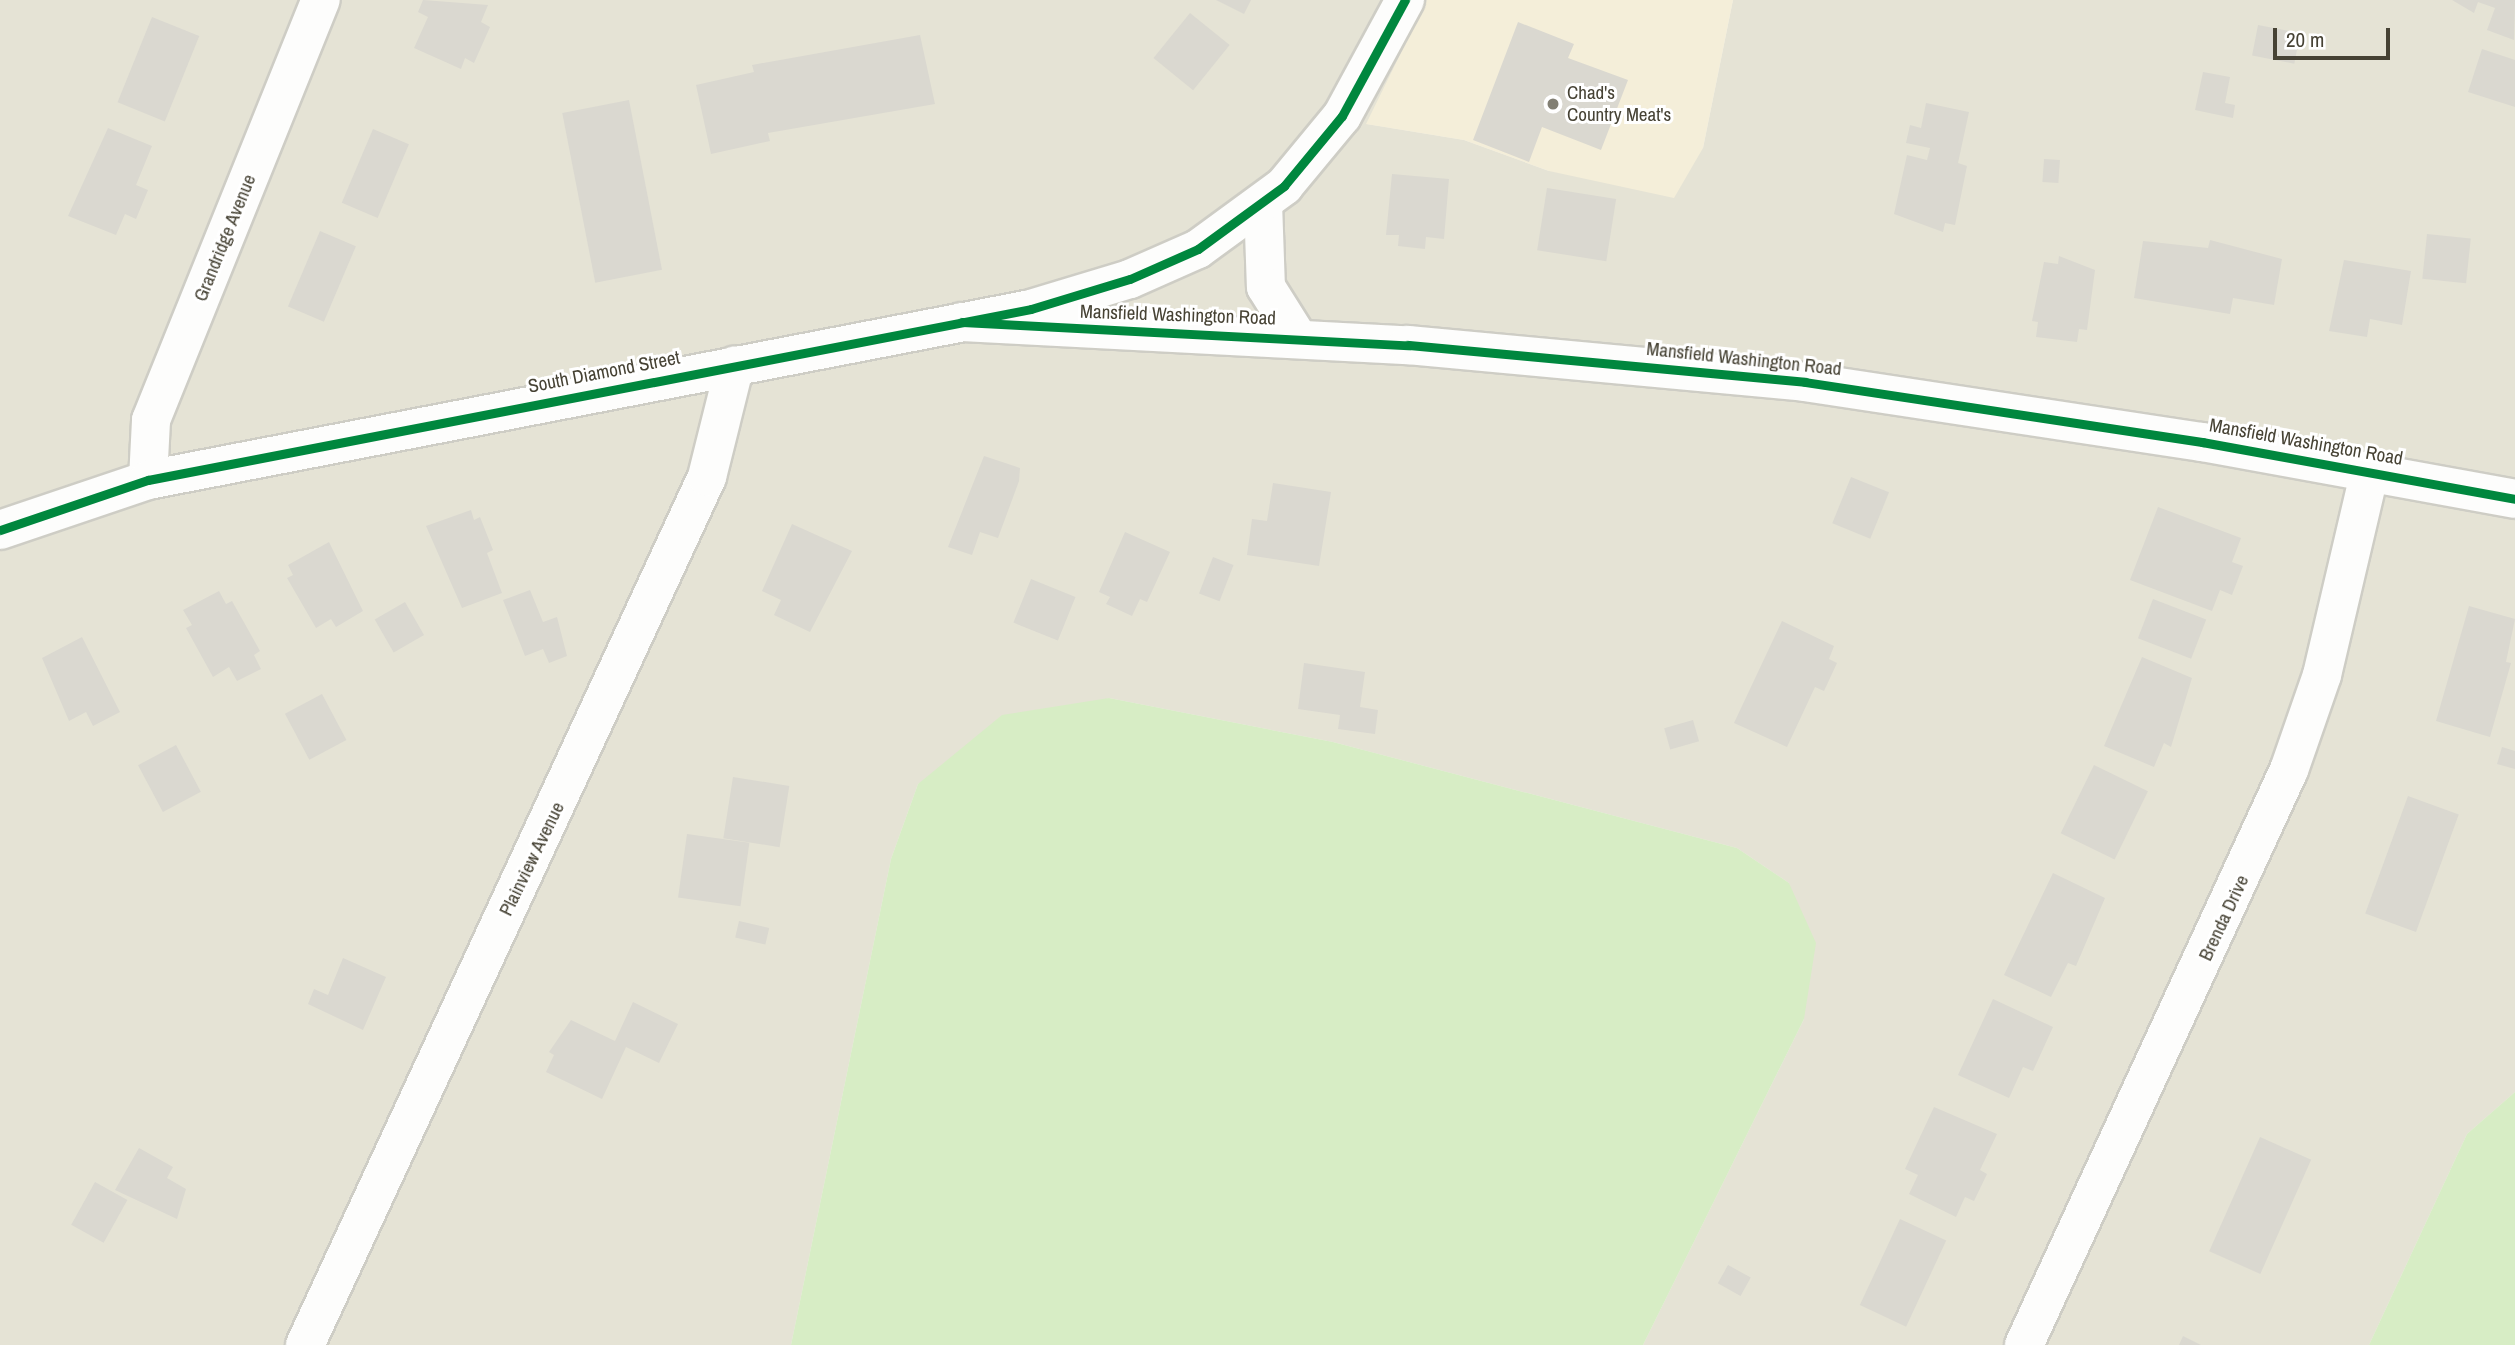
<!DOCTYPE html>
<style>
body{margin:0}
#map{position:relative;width:2515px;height:1345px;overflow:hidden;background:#f0efe8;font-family:"Archivo Narrow",sans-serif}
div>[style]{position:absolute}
.residential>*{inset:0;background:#e5e3d5}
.commercial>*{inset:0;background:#f4eed9}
.green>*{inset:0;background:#d7edc5}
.building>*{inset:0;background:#dad8d0;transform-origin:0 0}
.roads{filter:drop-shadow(2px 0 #cecdc5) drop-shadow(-2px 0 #cecdc5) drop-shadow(0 2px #cecdc5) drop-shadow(0 -2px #cecdc5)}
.minor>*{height:38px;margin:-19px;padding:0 19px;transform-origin:19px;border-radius:19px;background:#fdfdfc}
.cycleway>*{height:9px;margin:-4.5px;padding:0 4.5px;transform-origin:4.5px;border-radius:4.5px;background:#00873e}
.dots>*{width:19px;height:19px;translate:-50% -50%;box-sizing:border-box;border:4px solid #fff;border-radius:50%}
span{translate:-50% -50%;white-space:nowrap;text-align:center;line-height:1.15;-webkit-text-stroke:6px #fff;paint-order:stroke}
.poi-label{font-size:19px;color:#464234}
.left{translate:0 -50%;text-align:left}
.street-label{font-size:19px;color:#464234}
.scale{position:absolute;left:2273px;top:28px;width:117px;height:32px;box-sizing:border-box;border:4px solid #464234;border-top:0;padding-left:9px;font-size:21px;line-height:24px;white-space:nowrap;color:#464234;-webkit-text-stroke:5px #fff;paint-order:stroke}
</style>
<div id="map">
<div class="residential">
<i style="clip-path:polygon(0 0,1427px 0,1367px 124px,1464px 140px,1549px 171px,1703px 148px,1733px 0,2515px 0,2515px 1092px,2467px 1134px,2369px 1345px,1643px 1345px,1804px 1019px,1789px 883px,1737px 848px,1333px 742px,1109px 698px,918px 784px,891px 859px,791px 1345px,0 1345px)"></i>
</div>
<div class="commercial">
<i style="clip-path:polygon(1427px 0,1733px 0,1703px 148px,1674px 198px,1549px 171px,1464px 140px,1366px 124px)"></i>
</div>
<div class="green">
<i style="clip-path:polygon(1109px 698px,1333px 742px,1737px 848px,1789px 883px,1816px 943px,1804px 1019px,1643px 1345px,791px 1345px,891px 859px,918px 784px,1002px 715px)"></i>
<i style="clip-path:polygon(2515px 1092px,2515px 1345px,2369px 1345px,2467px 1134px)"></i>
</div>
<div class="building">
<i style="clip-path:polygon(423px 0,488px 5px,481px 22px,490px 27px,474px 63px,465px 58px,461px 69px,414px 48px,428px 17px,418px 12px)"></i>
<i style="clip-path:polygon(1216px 0,1251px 0,1244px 14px)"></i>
<i style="clip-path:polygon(2452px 0,2515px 0,2514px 40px,2487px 30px,2495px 8px,2478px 2px,2474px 13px)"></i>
<i style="left:1190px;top:13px;width:51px;height:58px;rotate:39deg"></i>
<i style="left:152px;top:17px;width:51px;height:92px;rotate:22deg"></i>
<i style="clip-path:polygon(1518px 22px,1574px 44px,1568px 58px,1628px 80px,1601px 150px,1542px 127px,1529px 162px,1473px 140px)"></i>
<i style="left:2258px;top:25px;width:43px;height:31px;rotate:11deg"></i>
<i style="clip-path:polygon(920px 35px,935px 104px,768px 133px,770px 141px,711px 154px,696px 85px,754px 72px,752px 65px)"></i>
<i style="clip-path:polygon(2482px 49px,2515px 60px,2515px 107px,2468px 92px)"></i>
<i style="clip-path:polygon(2203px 72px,2230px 77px,2225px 103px,2235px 105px,2233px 118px,2195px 110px)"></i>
<i style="left:629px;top:100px;width:173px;height:68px;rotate:79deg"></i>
<i style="clip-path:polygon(1926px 103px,1969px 112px,1958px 163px,1967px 166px,1955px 225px,1945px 223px,1943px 232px,1894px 214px,1907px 155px,1927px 160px,1930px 148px,1906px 143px,1910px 125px,1921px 128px)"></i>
<i style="clip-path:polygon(108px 128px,152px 146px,136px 185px,148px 190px,136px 219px,125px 214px,116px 235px,68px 216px)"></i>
<i style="left:373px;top:129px;width:39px;height:80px;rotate:23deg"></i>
<i style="left:2044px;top:159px;width:16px;height:23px;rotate:4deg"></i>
<i style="clip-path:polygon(1392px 174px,1449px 179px,1444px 239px,1426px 237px,1425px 249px,1398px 246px,1399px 235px,1386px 235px)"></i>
<i style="left:1547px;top:188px;width:70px;height:63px;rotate:9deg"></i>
<i style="left:320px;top:231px;width:39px;height:82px;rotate:23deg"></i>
<i style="left:2427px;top:234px;width:44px;height:45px;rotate:6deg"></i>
<i style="clip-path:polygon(2210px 240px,2282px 259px,2274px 305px,2233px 298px,2230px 314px,2134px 298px,2143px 241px,2208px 248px)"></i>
<i style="clip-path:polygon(2059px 256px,2095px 270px,2087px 330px,2079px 329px,2077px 342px,2036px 337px,2038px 322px,2032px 321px,2044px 262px,2058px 264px)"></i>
<i style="clip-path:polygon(2344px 260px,2411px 271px,2402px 325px,2370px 319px,2367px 337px,2329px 331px)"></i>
<i style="clip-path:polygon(984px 456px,1020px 468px,1019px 481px,998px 538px,980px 532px,972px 555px,948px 547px)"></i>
<i style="left:1851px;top:477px;width:41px;height:50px;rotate:22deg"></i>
<i style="clip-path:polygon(1273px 483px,1331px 492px,1319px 566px,1247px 555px,1252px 519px,1267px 521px)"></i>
<i style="clip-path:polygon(2158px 507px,2241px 538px,2232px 562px,2243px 566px,2232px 595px,2220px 590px,2212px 611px,2130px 580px)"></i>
<i style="clip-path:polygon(471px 510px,474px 520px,480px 517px,493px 550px,487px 553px,502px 593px,462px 608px,426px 526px)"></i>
<i style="clip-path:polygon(792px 524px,852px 551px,810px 632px,774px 615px,781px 600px,762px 591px)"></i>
<i style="clip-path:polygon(1125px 532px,1170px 552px,1147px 602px,1140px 599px,1132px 616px,1106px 604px,1110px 597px,1099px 592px)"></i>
<i style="clip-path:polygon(329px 542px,363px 611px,336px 627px,331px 619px,316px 628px,287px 578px,293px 575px,288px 565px)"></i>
<i style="left:1213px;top:557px;width:22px;height:39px;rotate:21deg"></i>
<i style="left:1031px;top:579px;width:48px;height:47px;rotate:22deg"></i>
<i style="clip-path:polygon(530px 590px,543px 622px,557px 617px,567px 656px,549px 663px,543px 649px,525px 656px,503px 600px)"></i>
<i style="clip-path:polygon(219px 591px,226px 604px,232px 601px,260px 651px,254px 655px,261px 669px,237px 681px,229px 667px,213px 677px,186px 628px,192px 625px,183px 610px)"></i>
<i style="left:2153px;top:599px;width:57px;height:42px;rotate:21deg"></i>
<i style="left:405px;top:602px;width:38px;height:35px;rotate:60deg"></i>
<i style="clip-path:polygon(2469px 606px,2515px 619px,2506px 662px,2511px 663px,2490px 737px,2436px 721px)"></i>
<i style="clip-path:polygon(1782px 621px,1834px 646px,1829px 659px,1837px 663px,1824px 691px,1815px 687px,1787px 747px,1734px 723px)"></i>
<i style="clip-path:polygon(82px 637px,120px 712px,93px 726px,86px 712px,69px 721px,42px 658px)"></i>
<i style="clip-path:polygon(2142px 657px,2192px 678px,2171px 747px,2164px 743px,2154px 767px,2104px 746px)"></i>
<i style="clip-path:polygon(1304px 663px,1365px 672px,1360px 707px,1378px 710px,1375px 734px,1338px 729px,1340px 715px,1298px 709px)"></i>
<i style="left:322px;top:694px;width:52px;height:42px;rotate:62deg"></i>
<i style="left:1693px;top:720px;width:22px;height:30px;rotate:74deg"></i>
<i style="left:176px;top:745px;width:53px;height:43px;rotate:62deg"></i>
<i style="clip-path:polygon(2502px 747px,2515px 751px,2515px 769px,2497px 764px)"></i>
<i style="left:2094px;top:765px;width:60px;height:76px;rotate:26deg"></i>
<i style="left:733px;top:777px;width:57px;height:62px;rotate:9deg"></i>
<i style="left:2408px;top:796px;width:54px;height:125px;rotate:20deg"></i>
<i style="left:687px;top:834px;width:63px;height:64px;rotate:8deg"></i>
<i style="clip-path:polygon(2053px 873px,2105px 898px,2076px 966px,2068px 963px,2051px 997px,2004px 975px)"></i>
<i style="left:739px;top:921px;width:31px;height:17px;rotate:13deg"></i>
<i style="clip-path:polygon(343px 958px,386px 977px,363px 1030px,308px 1004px,314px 989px,328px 995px)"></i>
<i style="clip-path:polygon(1993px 999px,2053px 1027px,2033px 1071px,2023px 1067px,2009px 1098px,1958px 1075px)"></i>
<i style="clip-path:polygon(633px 1002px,678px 1024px,659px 1063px,626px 1047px,602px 1099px,546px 1072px,554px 1055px,549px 1052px,571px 1020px,615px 1041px)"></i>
<i style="clip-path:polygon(1934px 1107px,1997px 1134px,1980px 1170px,1987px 1174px,1974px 1201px,1965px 1197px,1956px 1217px,1909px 1194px,1918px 1175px,1905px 1169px)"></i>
<i style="left:2260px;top:1137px;width:56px;height:125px;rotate:24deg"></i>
<i style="clip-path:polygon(139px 1148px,173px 1167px,167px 1178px,186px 1189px,177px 1219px,115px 1190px)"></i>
<i style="left:95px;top:1182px;width:37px;height:49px;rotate:29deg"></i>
<i style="left:1900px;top:1219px;width:51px;height:95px;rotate:25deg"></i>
<i style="left:1728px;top:1265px;width:26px;height:21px;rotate:29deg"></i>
<i style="clip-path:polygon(2183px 1336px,2201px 1345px,2179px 1345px)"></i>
</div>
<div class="roads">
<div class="minor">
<i style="left:1263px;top:203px;width:84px;rotate:88deg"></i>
<i style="left:1266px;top:287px;width:60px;rotate:57.9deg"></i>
<i style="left:962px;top:322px;width:447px;rotate:3deg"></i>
<i style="left:1408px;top:345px;width:399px;rotate:5.3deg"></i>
<i style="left:1805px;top:382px;width:402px;rotate:8.6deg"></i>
<i style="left:2202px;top:442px;width:318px;rotate:10.3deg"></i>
<i style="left:148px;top:480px;width:60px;rotate:-87.1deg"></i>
<i style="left:151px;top:420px;width:453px;rotate:-68deg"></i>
<i style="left:0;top:530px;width:156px;rotate:-18.7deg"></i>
<i style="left:148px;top:480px;width:899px;rotate:-10.96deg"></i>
<i style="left:1031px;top:309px;width:103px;rotate:-16.9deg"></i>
<i style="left:1130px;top:279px;width:74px;rotate:-23.8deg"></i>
<i style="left:1198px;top:249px;width:107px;rotate:-36.2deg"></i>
<i style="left:1284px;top:186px;width:91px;rotate:-50.4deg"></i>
<i style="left:1342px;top:116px;width:132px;rotate:-61.5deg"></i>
<i style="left:305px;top:1345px;width:957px;rotate:-65.15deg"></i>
<i style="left:707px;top:477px;width:115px;rotate:-76deg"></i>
<i style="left:2024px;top:1345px;width:633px;rotate:-65.26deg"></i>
<i style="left:2289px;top:770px;width:101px;rotate:-70.8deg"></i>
<i style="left:2322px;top:675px;width:210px;rotate:-76.8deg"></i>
</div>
</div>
<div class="cycleway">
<i style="left:962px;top:322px;width:447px;rotate:3deg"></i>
<i style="left:1408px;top:345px;width:399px;rotate:5.3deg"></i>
<i style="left:1805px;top:382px;width:402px;rotate:8.6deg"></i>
<i style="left:2202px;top:442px;width:318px;rotate:10.3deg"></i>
<i style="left:0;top:530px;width:156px;rotate:-18.7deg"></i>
<i style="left:148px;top:480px;width:899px;rotate:-10.96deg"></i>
<i style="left:1031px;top:309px;width:103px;rotate:-16.9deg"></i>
<i style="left:1130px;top:279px;width:74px;rotate:-23.8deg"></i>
<i style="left:1198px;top:249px;width:107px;rotate:-36.2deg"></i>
<i style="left:1284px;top:186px;width:91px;rotate:-50.4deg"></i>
<i style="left:1342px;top:116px;width:132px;rotate:-61.5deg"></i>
</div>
<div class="dots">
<i style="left:1553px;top:104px;background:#827f73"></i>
</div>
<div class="poi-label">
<span class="left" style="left:1567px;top:104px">Chad's<br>Country Meat's</span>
</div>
<div class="street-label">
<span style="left:225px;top:238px;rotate:-68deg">Grandridge Avenue</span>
<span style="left:1178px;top:315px;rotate:2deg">Mansfield Washington Road</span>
<span style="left:1744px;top:359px;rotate:6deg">Mansfield Washington Road</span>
<span style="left:604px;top:372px;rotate:-11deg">South Diamond Street</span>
<span style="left:2306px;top:442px;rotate:10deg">Mansfield Washington Road</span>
<span style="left:532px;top:859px;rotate:-64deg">Plainview Avenue</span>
<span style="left:2224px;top:918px;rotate:-65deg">Brenda Drive</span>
</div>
<div class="scale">20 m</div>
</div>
